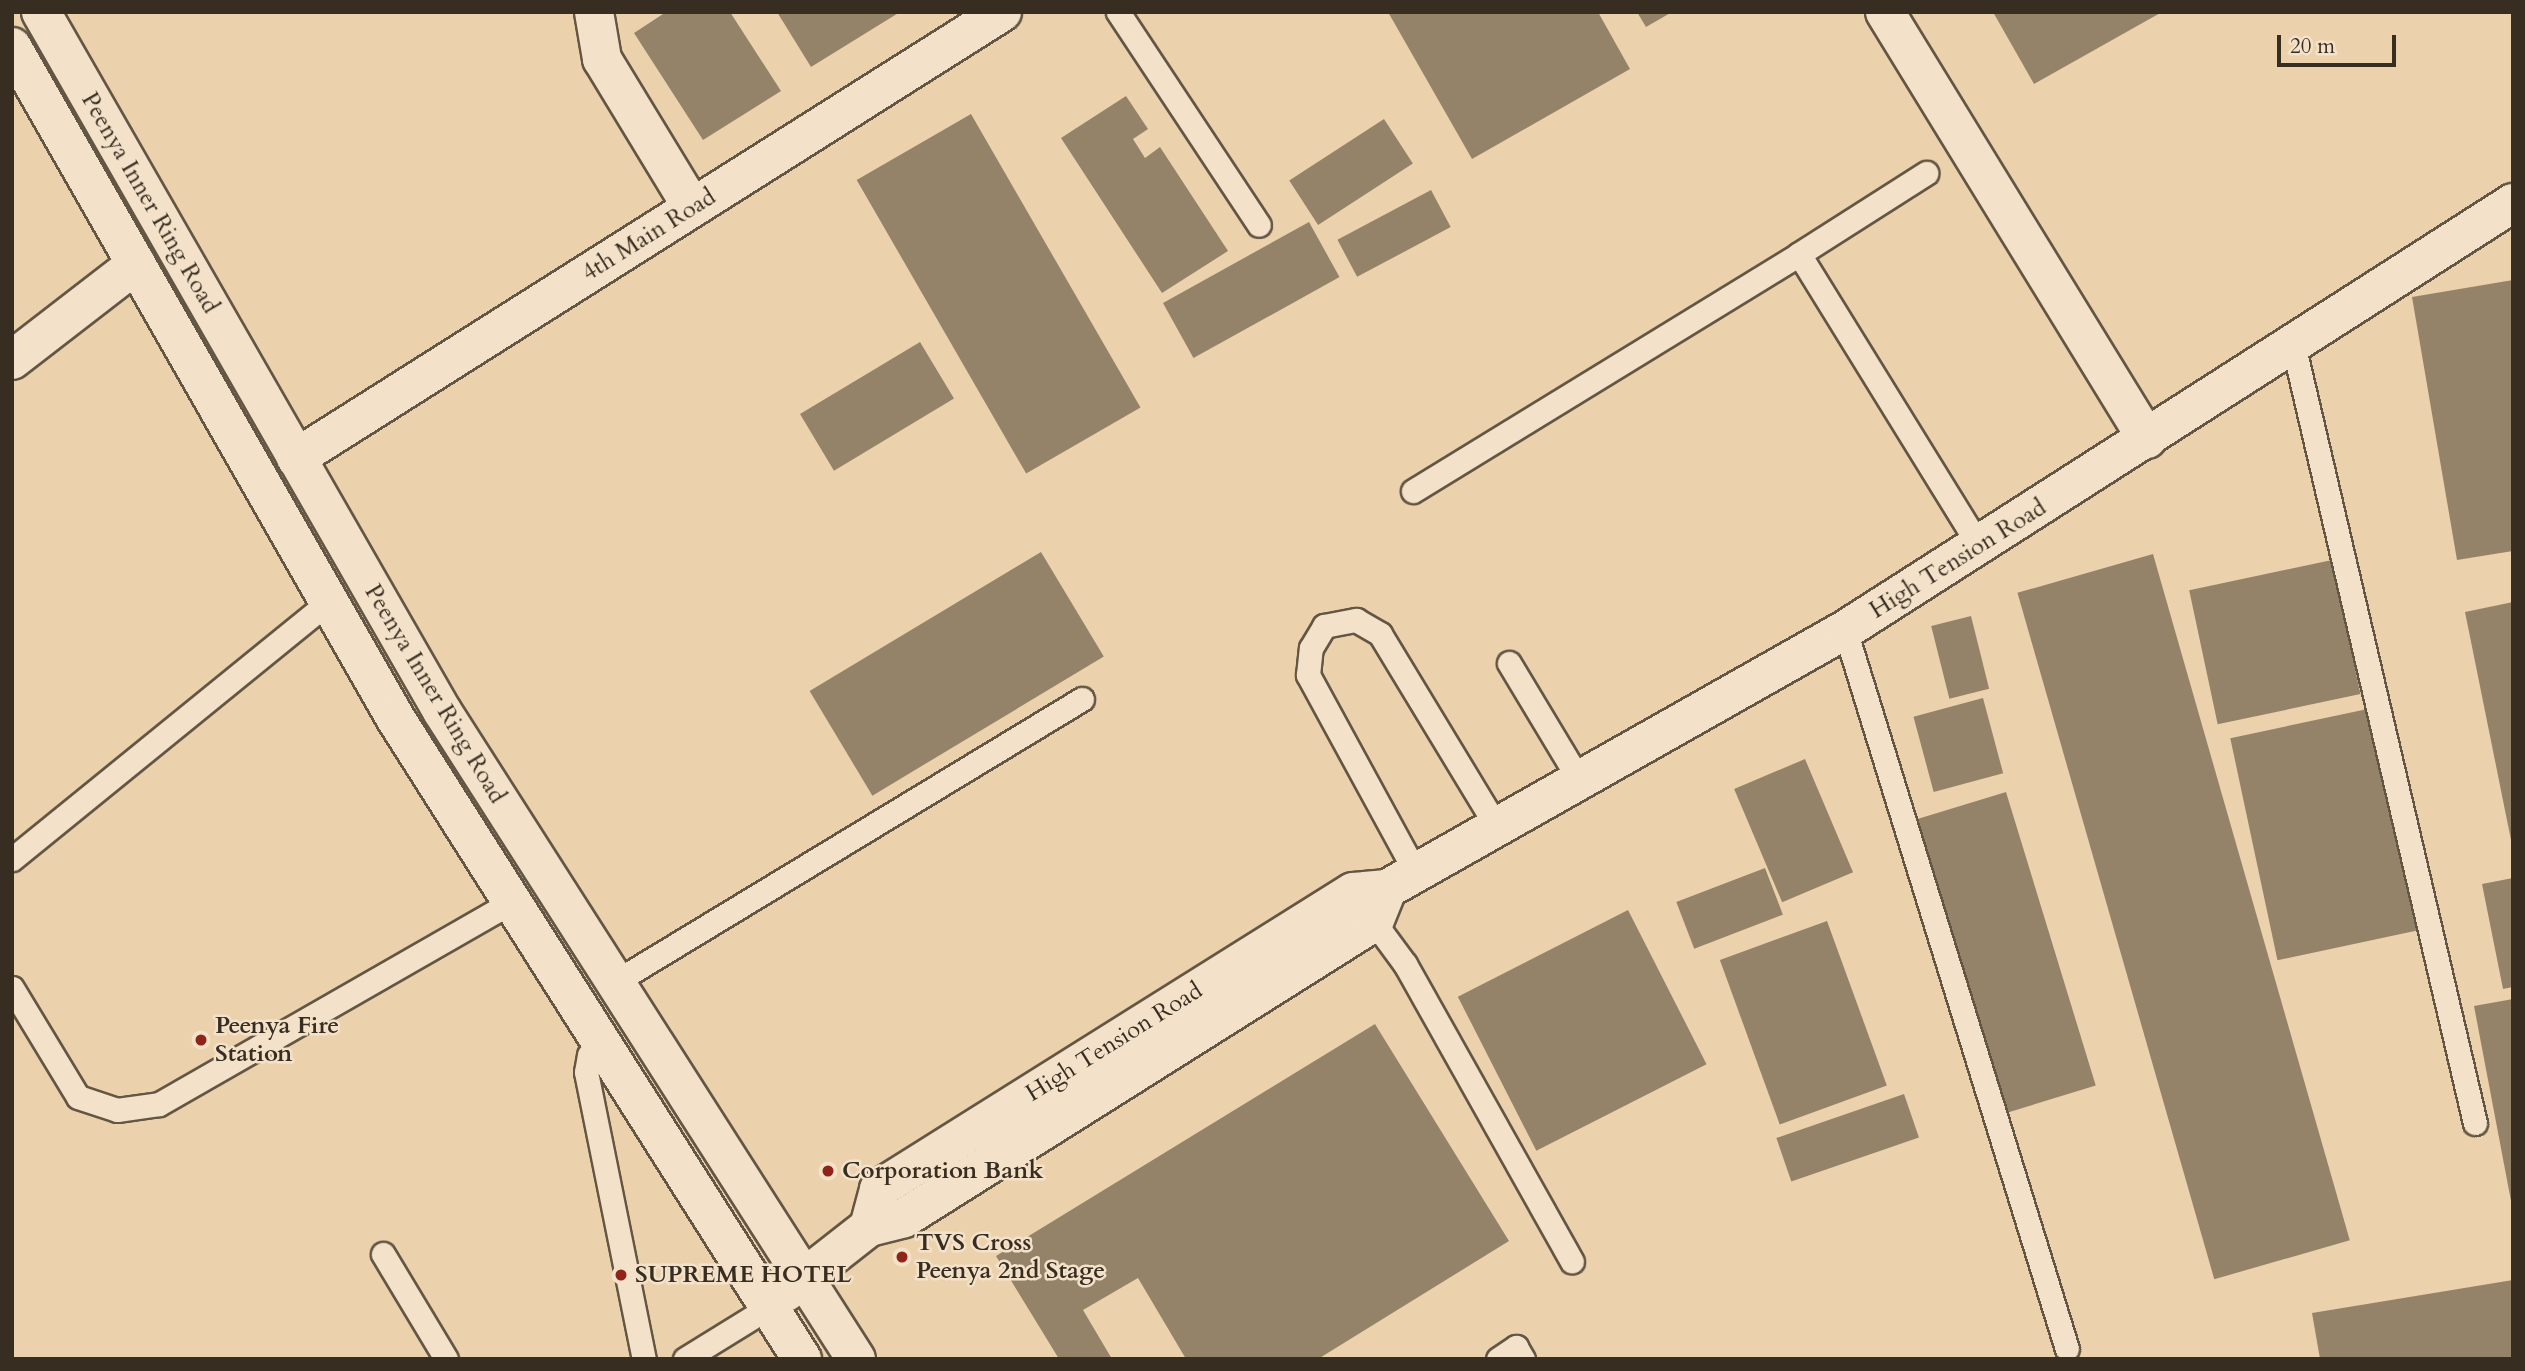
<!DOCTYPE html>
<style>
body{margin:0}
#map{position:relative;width:2525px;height:1371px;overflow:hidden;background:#ecd2ac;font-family:Cardo,serif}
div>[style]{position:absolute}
.building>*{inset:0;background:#958369;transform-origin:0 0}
.roads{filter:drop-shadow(2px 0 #645644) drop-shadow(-2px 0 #645644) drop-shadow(0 2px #645644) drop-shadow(0 -2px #645644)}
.lane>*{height:23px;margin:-11.5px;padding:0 11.5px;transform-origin:11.5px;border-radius:11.5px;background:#f3e2c9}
.street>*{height:38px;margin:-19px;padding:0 19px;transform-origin:19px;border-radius:19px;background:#f3e2c9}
.secondary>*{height:38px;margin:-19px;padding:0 19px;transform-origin:19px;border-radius:19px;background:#f3e2c9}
.dots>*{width:19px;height:19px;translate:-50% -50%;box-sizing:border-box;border:4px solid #f3e2c9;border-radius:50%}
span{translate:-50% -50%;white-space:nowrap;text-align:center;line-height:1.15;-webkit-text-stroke:5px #f3e2c9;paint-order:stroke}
.street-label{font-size:24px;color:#372d21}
.poi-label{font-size:24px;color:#372d21;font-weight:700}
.left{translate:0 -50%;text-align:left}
.frame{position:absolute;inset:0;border:14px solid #372d21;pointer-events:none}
.scale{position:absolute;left:2277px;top:35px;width:119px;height:32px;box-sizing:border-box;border:4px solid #372d21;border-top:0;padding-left:9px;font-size:21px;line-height:24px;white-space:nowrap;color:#372d21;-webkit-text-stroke:5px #f3e2c9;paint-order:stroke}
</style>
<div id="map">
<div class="building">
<i style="clip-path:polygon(666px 12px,730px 12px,781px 91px,703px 140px,634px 33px)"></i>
<i style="clip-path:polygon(777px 12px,900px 12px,811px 67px)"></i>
<i style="clip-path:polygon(1388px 12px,1598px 12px,1630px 69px,1472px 159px)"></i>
<i style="clip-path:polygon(1637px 12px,1672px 12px,1646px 27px)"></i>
<i style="clip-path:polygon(1993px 12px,2162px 12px,2034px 84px)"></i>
<i style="clip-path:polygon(1126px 96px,1148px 129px,1133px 139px,1145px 158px,1160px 147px,1228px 251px,1162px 293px,1061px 138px)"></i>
<i style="left:971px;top:114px;width:339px;height:132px;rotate:60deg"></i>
<i style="left:1384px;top:119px;width:53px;height:113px;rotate:57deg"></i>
<i style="left:1431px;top:190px;width:42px;height:106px;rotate:62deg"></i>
<i style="left:1309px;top:222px;width:63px;height:167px;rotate:61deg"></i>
<i style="clip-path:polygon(2513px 280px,2513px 551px,2457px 560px,2412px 297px)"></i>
<i style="left:920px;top:342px;width:66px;height:140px;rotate:59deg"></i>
<i style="left:1041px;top:552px;width:122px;height:270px;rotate:59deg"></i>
<i style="left:2153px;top:554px;width:714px;height:141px;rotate:74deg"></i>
<i style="left:2332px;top:560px;width:137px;height:146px;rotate:78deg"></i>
<i style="clip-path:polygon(2513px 602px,2513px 845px,2512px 845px,2465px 612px)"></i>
<i style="left:1971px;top:616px;width:75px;height:41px;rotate:76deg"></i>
<i style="left:1983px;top:698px;width:78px;height:72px;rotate:75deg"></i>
<i style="left:2377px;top:707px;width:227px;height:150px;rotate:78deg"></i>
<i style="left:1805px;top:759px;width:123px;height:77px;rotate:67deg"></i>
<i style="left:2006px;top:792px;width:307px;height:102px;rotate:73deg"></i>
<i style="left:1765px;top:868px;width:50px;height:95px;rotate:69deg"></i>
<i style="clip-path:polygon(2513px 878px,2513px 987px,2503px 989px,2482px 884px)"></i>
<i style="left:1628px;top:910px;width:173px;height:191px;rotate:63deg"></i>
<i style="left:1827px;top:921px;width:175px;height:114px;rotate:70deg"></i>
<i style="clip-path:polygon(2513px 999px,2513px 1200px,2511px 1201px,2474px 1006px)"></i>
<i style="clip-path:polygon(1375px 1024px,1509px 1241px,1318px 1359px,1186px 1359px,1138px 1278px,1083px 1310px,1112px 1359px,1059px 1359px,996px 1256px)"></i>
<i style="left:1904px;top:1094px;width:46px;height:135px;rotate:71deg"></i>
<i style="clip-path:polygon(2513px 1280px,2513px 1359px,2320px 1359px,2312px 1313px)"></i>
</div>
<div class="roads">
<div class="lane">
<i style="left:1118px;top:12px;width:255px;rotate:56.5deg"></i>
<i style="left:1799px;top:254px;width:151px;rotate:-32.5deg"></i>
<i style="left:2293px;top:344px;width:800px;rotate:76.85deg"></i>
<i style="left:1413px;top:491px;width:453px;rotate:-31.5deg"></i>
<i style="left:1799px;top:254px;width:342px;rotate:58.3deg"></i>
<i style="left:1845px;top:630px;width:752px;rotate:72.84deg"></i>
<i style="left:1509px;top:663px;width:138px;rotate:59deg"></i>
<i style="left:12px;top:859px;width:409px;rotate:-39.1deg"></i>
<i style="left:1416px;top:873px;width:226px;rotate:-118.6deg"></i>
<i style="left:1308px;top:675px;width:27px;rotate:-84deg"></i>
<i style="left:1311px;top:648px;width:26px;rotate:-59deg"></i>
<i style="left:1324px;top:626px;width:33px;rotate:-11deg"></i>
<i style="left:1356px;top:620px;width:28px;rotate:30deg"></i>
<i style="left:1380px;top:634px;width:226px;rotate:58.8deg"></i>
<i style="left:1374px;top:922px;width:52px;rotate:53.6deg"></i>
<i style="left:1405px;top:964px;width:341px;rotate:60.7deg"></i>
<i style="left:615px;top:982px;width:546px;rotate:-31.22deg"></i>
<i style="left:12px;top:988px;width:127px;rotate:58.8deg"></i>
<i style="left:78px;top:1097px;width:41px;rotate:18.4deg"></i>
<i style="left:117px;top:1110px;width:42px;rotate:-8.1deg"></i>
<i style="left:159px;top:1104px;width:406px;rotate:-29.8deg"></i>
<i style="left:602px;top:1047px;width:15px;rotate:148deg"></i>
<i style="left:589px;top:1055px;width:17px;rotate:100deg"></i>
<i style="left:586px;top:1072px;width:293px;rotate:78.6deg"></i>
<i style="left:383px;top:1254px;width:122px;rotate:59deg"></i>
<i style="left:685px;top:1359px;width:95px;rotate:-31.7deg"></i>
<i style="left:1498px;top:1359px;width:22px;rotate:-34deg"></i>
<i style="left:1516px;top:1347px;width:14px;rotate:60deg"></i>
</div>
<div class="street">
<i style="left:594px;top:12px;width:48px;rotate:80.3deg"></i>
<i style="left:602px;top:59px;width:173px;rotate:58.7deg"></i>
<i style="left:12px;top:360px;width:157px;rotate:-37.7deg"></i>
</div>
<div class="secondary">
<i style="left:41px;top:12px;width:806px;rotate:60.16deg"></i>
<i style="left:442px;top:711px;width:769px;rotate:57.43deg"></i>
<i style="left:1885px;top:12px;width:501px;rotate:58.47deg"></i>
<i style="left:12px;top:47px;width:774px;rotate:60.26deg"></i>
<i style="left:396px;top:719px;width:758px;rotate:57.61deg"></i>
<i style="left:296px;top:458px;width:835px;rotate:-32.28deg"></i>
<i style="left:869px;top:1227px;width:39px;rotate:-75deg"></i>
<i style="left:879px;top:1189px;width:559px;rotate:-32.07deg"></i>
<i style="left:1353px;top:892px;width:34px;rotate:-5deg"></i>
<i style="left:1387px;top:889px;width:526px;rotate:-29.49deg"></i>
<i style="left:1845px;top:630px;width:793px;rotate:-32.59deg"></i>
<i style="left:786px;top:1292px;width:105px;rotate:-38.1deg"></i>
<i style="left:869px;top:1227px;width:36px;rotate:-14deg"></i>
<i style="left:904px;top:1218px;width:555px;rotate:-32.2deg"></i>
<i style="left:1374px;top:922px;width:35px;rotate:-68deg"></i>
</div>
</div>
<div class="dots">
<i style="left:201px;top:1040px;background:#8f2418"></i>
<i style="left:828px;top:1171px;background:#8f2418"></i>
<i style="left:902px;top:1257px;background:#8f2418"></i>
<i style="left:621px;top:1275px;background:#8f2418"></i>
</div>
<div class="street-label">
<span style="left:150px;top:203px;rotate:60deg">Peenya Inner Ring Road</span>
<span style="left:649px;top:235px;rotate:-32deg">4th Main Road</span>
<span style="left:1958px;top:559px;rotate:-32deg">High Tension Road</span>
<span style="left:435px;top:694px;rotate:59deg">Peenya Inner Ring Road</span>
<span style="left:1114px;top:1042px;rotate:-32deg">High Tension Road</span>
</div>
<div class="poi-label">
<span class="left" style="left:215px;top:1040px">Peenya Fire<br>Station</span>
<span class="left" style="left:842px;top:1171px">Corporation Bank</span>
<span class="left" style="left:916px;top:1257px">TVS Cross<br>Peenya 2nd Stage</span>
<span class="left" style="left:635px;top:1275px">SUPREME HOTEL</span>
</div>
<div class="frame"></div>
<div class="scale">20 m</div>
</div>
